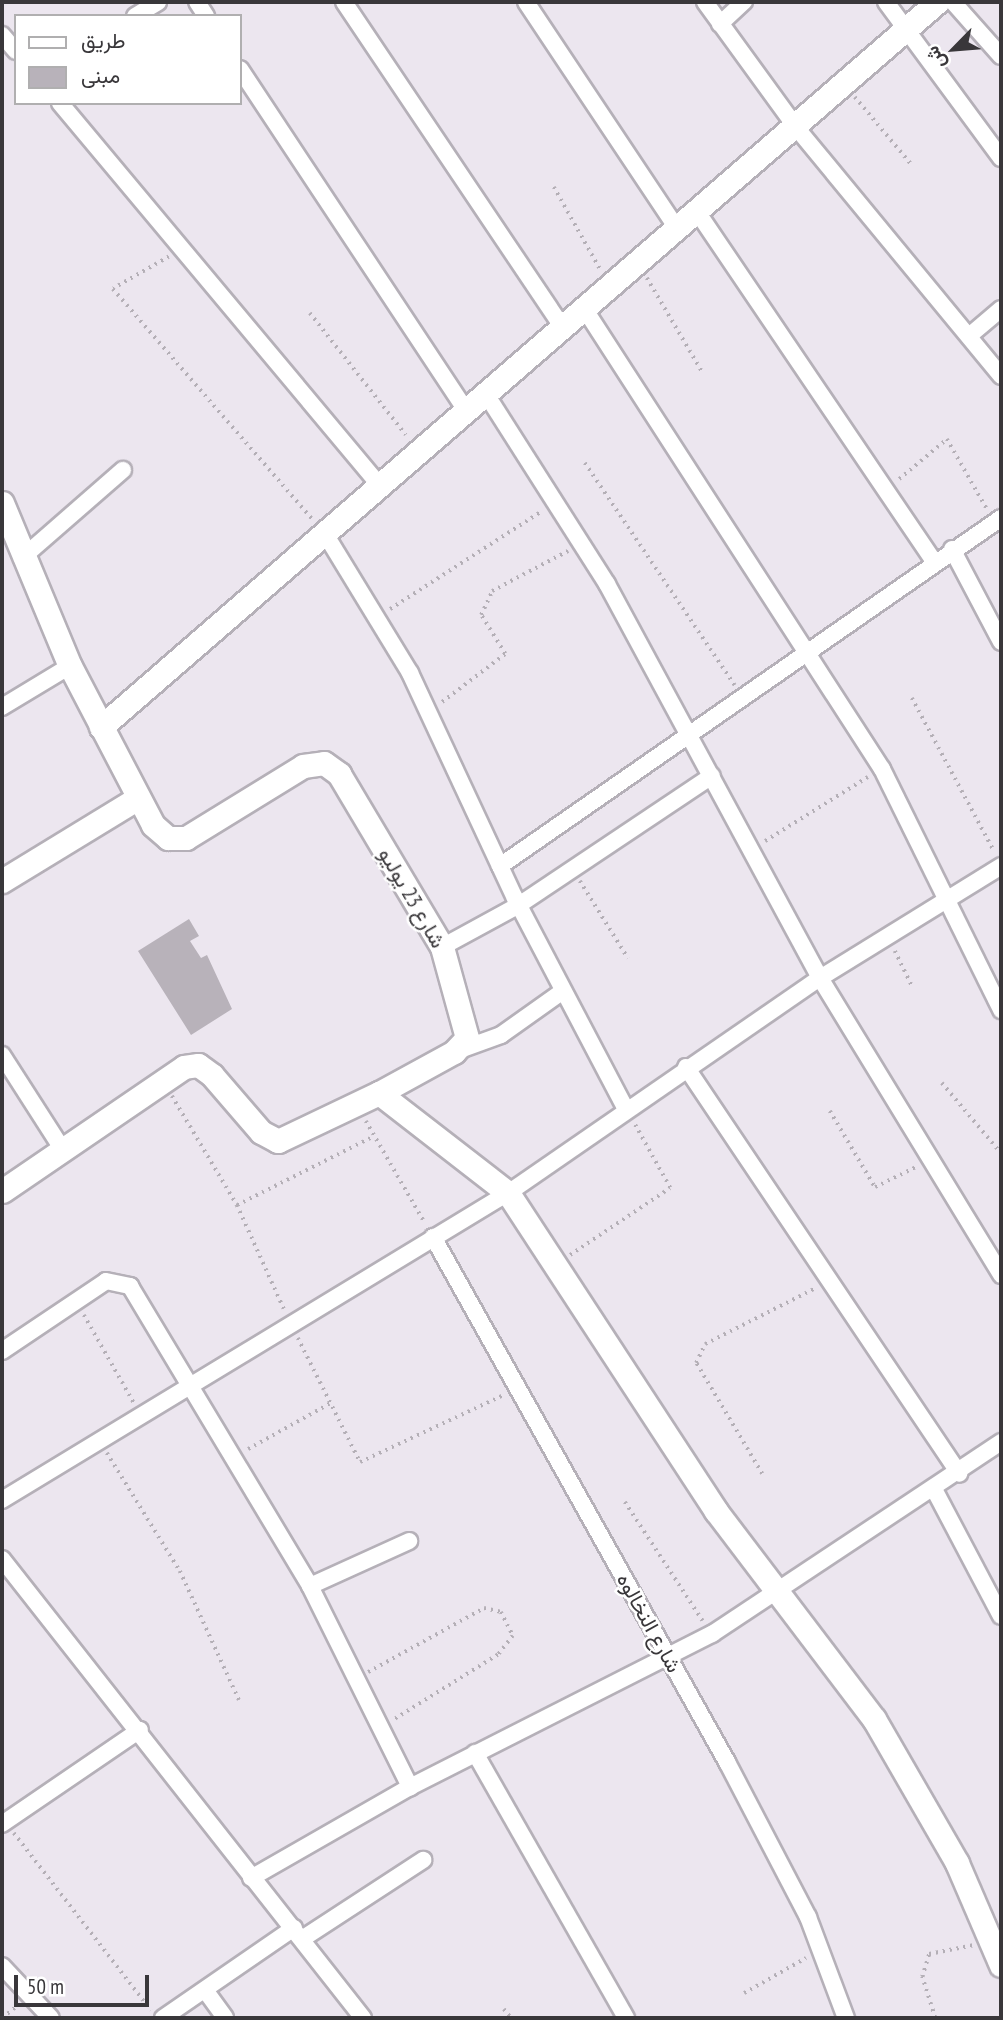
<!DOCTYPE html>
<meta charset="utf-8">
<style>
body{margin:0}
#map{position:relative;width:1003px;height:2020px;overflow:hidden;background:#ece6ef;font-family:"PT Sans Narrow",Vazirmatn,sans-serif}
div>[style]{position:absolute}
.building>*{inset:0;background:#b8b2ba}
.path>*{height:3.5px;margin-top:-1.75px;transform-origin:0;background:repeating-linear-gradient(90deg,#b4afb6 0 2px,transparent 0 7px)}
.roads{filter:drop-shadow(2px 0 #b5b0b8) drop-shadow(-2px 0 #b5b0b8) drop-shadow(0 2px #b5b0b8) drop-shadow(0 -2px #b5b0b8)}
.street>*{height:16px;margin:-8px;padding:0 8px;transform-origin:8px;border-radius:8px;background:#fff}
.secondary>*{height:23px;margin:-11.5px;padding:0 11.5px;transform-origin:11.5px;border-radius:11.5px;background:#fff}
span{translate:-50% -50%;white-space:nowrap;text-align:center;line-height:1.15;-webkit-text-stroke:5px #fff;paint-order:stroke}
.street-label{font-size:21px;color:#39373a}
.frame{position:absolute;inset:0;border:4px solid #39373a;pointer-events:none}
.legend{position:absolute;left:14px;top:14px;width:228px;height:91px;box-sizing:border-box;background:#fff;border:2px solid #b0afb0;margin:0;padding:9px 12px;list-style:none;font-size:21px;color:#39373a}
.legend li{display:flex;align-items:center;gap:14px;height:35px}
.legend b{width:35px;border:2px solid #b0afb0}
.north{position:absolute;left:919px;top:14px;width:70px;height:70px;-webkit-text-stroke:5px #fff;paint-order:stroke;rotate:245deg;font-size:19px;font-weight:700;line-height:28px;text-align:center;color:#39373a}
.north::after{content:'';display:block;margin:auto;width:24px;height:32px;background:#39373a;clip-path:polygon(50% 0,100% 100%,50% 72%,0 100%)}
.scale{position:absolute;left:14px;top:1975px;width:135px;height:32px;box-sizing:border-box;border:4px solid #39373a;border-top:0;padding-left:9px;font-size:21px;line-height:24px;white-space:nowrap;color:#39373a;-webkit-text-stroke:5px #fff;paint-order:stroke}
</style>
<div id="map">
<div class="building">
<i style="clip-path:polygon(189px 919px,199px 936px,190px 941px,201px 958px,207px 955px,232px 1009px,191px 1035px,138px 951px)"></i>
</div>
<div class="path">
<i style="left:855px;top:97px;width:87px;rotate:50.1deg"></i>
<i style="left:554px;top:187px;width:94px;rotate:60.7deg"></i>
<i style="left:169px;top:257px;width:64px;rotate:150.3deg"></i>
<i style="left:113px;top:289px;width:306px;rotate:49.1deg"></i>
<i style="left:647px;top:278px;width:110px;rotate:59.5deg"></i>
<i style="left:310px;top:313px;width:155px;rotate:51.8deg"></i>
<i style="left:585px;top:463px;width:268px;rotate:56deg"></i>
<i style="left:899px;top:479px;width:62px;rotate:-39.8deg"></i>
<i style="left:947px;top:439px;width:81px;rotate:60.3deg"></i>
<i style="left:390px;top:609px;width:181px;rotate:-32.8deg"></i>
<i style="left:912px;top:698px;width:174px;rotate:61.8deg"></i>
<i style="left:442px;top:702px;width:79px;rotate:-37.3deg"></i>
<i style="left:505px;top:654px;width:46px;rotate:-121.6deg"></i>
<i style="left:481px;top:615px;width:26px;rotate:-65deg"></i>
<i style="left:492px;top:591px;width:86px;rotate:-27.8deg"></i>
<i style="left:765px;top:841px;width:121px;rotate:-31.9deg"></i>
<i style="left:580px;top:881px;width:91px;rotate:58.1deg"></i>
<i style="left:895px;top:951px;width:41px;rotate:64.1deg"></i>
<i style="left:942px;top:1083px;width:92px;rotate:49.9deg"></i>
<i style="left:172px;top:1096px;width:127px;rotate:59.2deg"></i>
<i style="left:237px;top:1205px;width:114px;rotate:65.7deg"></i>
<i style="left:830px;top:1111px;width:88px;rotate:59.4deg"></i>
<i style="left:875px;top:1187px;width:46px;rotate:-26deg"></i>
<i style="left:366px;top:1121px;width:118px;rotate:60deg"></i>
<i style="left:237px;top:1205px;width:153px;rotate:-26.7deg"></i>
<i style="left:570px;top:1255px;width:120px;rotate:-33.8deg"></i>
<i style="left:670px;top:1188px;width:72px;rotate:-119.1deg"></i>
<i style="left:84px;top:1315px;width:101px;rotate:60.4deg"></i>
<i style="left:298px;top:1338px;width:139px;rotate:63.4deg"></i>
<i style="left:360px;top:1462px;width:159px;rotate:-25deg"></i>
<i style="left:248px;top:1449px;width:93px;rotate:-29.1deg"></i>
<i style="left:107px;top:1453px;width:139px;rotate:58.3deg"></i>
<i style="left:180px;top:1571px;width:142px;rotate:65.4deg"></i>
<i style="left:762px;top:1474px;width:129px;rotate:-120.7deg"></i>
<i style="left:696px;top:1363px;width:21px;rotate:-65deg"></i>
<i style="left:705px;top:1344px;width:124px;rotate:-26.8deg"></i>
<i style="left:625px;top:1502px;width:142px;rotate:56.8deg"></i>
<i style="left:368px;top:1672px;width:132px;rotate:-28.9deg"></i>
<i style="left:484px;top:1608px;width:17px;rotate:13deg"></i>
<i style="left:501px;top:1612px;width:27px;rotate:63deg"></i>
<i style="left:513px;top:1636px;width:24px;rotate:128deg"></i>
<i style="left:498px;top:1655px;width:125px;rotate:148.1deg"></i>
<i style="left:14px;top:1833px;width:224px;rotate:52.3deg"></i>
<i style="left:744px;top:1993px;width:71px;rotate:-29.4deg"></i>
<i style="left:504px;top:2009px;width:11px;rotate:52deg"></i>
<i style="left:2px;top:2018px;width:19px;rotate:-39deg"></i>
<i style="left:935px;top:2018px;width:43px;rotate:-107.6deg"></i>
<i style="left:922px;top:1977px;width:24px;rotate:-73deg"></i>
<i style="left:929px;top:1954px;width:46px;rotate:-11.3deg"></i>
</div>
<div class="roads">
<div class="street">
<i style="left:197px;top:2px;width:17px;rotate:57deg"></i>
<i style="left:344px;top:2px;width:391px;rotate:56.1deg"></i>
<i style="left:526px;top:2px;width:270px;rotate:56.3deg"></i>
<i style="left:705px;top:2px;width:153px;rotate:54deg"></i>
<i style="left:795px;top:126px;width:324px;rotate:50.5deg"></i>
<i style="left:886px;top:2px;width:194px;rotate:53.6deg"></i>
<i style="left:953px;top:2px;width:72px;rotate:48.4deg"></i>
<i style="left:135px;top:16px;width:27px;rotate:-31deg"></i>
<i style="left:720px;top:24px;width:33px;rotate:-43deg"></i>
<i style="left:2px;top:35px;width:21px;rotate:49deg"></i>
<i style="left:240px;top:69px;width:410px;rotate:56.5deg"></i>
<i style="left:60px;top:103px;width:499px;rotate:50.1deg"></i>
<i style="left:696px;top:210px;width:424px;rotate:55.9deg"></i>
<i style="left:584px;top:308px;width:549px;rotate:57.12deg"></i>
<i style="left:882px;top:769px;width:269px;rotate:63.7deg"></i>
<i style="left:969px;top:336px;width:42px;rotate:-40.2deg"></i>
<i style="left:486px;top:394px;width:225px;rotate:57.5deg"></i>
<i style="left:607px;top:584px;width:448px;rotate:61.6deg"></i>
<i style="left:820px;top:978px;width:348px;rotate:58.6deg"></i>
<i style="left:324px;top:532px;width:165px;rotate:58.6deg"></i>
<i style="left:410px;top:673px;width:248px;rotate:65deg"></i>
<i style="left:515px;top:898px;width:238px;rotate:62.3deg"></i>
<i style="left:952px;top:549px;width:105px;rotate:62.2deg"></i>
<i style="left:22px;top:558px;width:134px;rotate:-41.1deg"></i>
<i style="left:2px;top:707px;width:79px;rotate:-31.1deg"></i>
<i style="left:500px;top:866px;width:610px;rotate:-34.78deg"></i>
<i style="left:442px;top:947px;width:88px;rotate:-28.6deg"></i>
<i style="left:519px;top:905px;width:232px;rotate:-33.8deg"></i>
<i style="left:457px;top:1051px;width:47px;rotate:-20deg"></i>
<i style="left:501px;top:1035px;width:76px;rotate:-35.4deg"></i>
<i style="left:2px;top:1055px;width:113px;rotate:57.3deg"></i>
<i style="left:686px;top:1067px;width:490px;rotate:56.1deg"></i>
<i style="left:433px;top:1237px;width:602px;rotate:60.75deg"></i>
<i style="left:727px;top:1762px;width:175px;rotate:62.4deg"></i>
<i style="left:808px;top:1917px;width:108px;rotate:69.4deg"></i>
<i style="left:2px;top:1351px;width:125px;rotate:-33.9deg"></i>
<i style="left:106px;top:1281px;width:25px;rotate:12deg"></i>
<i style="left:130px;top:1286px;width:350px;rotate:59deg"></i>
<i style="left:310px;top:1586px;width:225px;rotate:63.5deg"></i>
<i style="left:935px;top:1491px;width:141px;rotate:62.2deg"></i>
<i style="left:2px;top:1500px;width:592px;rotate:-31.25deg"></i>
<i style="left:508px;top:1193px;width:379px;rotate:-34.6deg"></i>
<i style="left:820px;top:978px;width:213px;rotate:-31.7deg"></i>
<i style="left:2px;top:1559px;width:584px;rotate:51.82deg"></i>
<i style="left:310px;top:1586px;width:109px;rotate:-24.4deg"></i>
<i style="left:475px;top:1753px;width:305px;rotate:60.3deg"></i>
<i style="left:2px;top:1824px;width:167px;rotate:-34.3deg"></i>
<i style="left:251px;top:1878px;width:183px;rotate:-29.8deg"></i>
<i style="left:410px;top:1787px;width:339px;rotate:-26.9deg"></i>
<i style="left:712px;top:1634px;width:347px;rotate:-33.6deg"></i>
<i style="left:302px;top:1939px;width:145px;rotate:-33.1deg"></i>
<i style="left:2px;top:1966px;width:71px;rotate:46.7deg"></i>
<i style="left:205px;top:1990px;width:34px;rotate:54deg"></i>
<i style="left:163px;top:2018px;width:159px;rotate:-34.5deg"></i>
</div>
<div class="secondary">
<i style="left:2px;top:503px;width:177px;rotate:67.4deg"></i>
<i style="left:70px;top:666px;width:179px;rotate:62.4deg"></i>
<i style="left:153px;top:825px;width:20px;rotate:41deg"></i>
<i style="left:168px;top:838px;width:18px"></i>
<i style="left:186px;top:838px;width:137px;rotate:-31.6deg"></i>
<i style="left:303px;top:766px;width:21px;rotate:-8deg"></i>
<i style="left:324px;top:763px;width:19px;rotate:36deg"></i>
<i style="left:339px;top:774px;width:201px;rotate:59.2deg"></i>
<i style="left:442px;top:947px;width:94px;rotate:74.6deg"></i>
<i style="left:467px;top:1038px;width:19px;rotate:133deg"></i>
<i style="left:454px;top:1052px;width:85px;rotate:151.3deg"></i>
<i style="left:379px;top:1093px;width:112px;rotate:154.6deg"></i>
<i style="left:278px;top:1141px;width:19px;rotate:-152deg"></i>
<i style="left:261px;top:1132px;width:75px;rotate:-130.7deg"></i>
<i style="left:212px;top:1075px;width:17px;rotate:-144deg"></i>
<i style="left:198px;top:1065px;width:14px;rotate:172deg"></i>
<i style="left:184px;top:1067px;width:220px;rotate:145.7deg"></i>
<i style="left:101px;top:727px;width:1107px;rotate:-40.93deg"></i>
<i style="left:2px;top:881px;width:159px;rotate:-31.4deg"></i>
<i style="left:379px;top:1093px;width:163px;rotate:37.8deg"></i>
<i style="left:508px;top:1193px;width:380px;rotate:56.8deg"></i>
<i style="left:716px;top:1511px;width:261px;rotate:52.8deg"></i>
<i style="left:874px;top:1719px;width:166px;rotate:60deg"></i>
<i style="left:957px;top:1863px;width:111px;rotate:66.7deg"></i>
</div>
</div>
<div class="street-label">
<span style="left:412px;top:898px;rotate:60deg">شارع 23 يوليو</span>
<span style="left:649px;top:1623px;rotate:61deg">شارع النخالوه</span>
</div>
<div class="frame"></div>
<ul class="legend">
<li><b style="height:9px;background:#fff"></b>طريق</li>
<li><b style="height:19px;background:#b8b2ba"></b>مبنى</li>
</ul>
<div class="north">ش</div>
<div class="scale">50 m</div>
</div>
